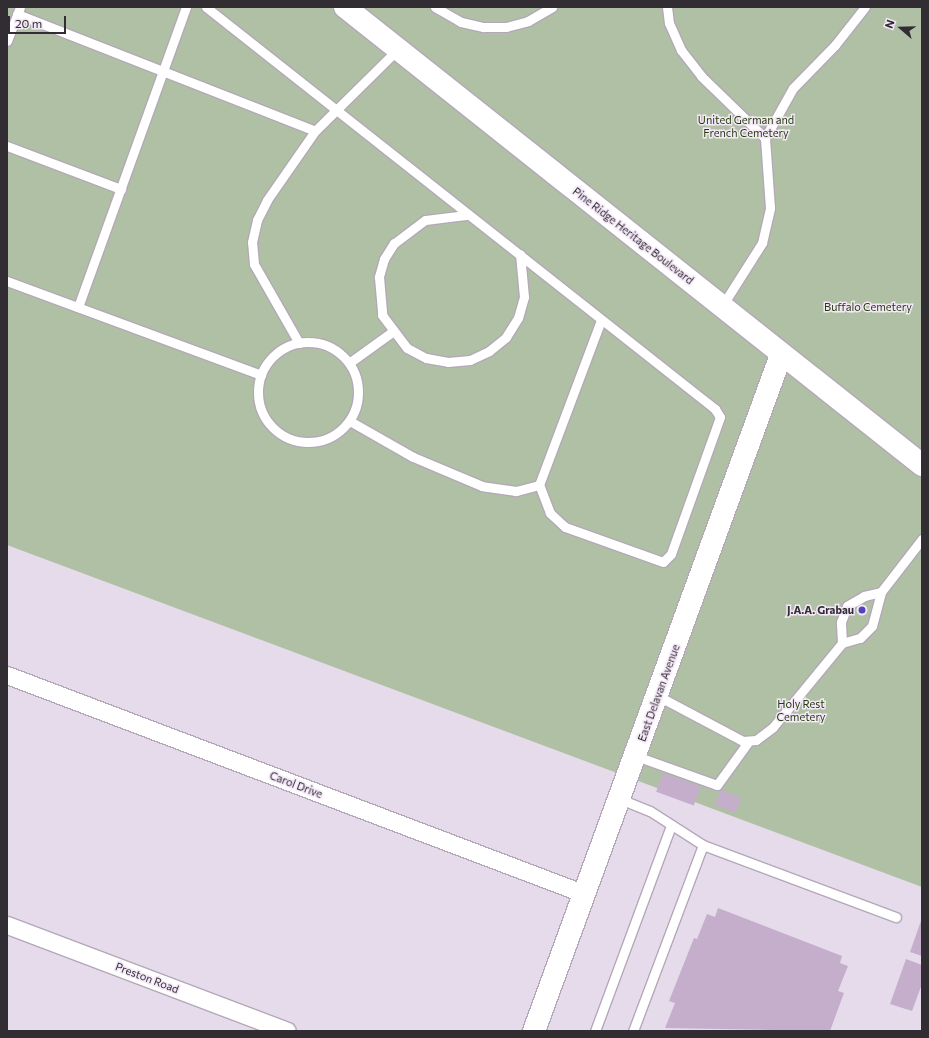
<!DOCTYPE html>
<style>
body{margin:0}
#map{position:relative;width:929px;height:1038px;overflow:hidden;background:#e6dbeb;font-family:Commissioner,sans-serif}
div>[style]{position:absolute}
.green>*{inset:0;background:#b0c0a5}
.building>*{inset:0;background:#c4aecc;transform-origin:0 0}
.roads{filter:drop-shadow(1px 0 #b4a8b8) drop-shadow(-1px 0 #b4a8b8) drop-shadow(0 1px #b4a8b8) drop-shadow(0 -1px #b4a8b8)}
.lane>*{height:9px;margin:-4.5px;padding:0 4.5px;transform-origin:4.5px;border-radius:4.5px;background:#fff}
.lane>.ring{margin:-4.5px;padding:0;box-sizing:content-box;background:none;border:9px solid #fff;border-radius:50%}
.street>*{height:17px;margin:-8.5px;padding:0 8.5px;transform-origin:8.5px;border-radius:8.5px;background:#fff}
.secondary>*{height:22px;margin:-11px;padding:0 11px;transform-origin:11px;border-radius:11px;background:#fff}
.dots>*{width:11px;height:11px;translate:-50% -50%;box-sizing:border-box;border:2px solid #f4e8f8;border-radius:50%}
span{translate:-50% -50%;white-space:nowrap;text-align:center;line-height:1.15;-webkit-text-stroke:3px #f4e8f8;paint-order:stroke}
.park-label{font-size:11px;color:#233c0c}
.street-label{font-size:11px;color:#322d33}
.poi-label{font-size:11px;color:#322d33;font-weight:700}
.right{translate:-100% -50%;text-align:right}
.frame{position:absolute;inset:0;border:8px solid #322d33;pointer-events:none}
.north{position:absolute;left:881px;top:8px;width:40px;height:40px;-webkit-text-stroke:3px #f4e8f8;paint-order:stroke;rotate:290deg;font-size:11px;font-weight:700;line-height:16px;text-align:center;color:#322d33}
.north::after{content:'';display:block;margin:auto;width:14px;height:18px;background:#322d33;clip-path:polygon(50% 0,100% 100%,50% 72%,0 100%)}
.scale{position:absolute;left:8px;top:16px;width:58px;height:18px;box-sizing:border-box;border:2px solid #322d33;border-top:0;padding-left:5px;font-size:12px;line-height:14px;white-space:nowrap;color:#322d33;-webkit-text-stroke:3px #f4e8f8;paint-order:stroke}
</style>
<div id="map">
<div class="green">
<i style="clip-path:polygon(7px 7px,922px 7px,922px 887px,7px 545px)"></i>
</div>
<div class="building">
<i style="left:663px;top:773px;width:40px;height:20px;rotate:20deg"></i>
<i style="left:721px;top:790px;width:22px;height:16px;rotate:22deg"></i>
<i style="clip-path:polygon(718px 908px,842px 956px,840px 963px,848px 966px,838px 991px,844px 993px,830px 1031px,665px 1028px,675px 1003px,669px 1001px,694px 938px,697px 939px,707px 914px,715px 917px)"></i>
<i style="clip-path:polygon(922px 918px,922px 956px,910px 952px)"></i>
<i style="clip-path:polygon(906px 959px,922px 965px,922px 984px,912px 1011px,890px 1004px)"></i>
</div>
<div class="roads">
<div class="lane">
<i style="left:206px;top:7px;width:649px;rotate:38.3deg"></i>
<i style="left:715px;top:409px;width:9px;rotate:58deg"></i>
<i style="left:720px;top:417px;width:145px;rotate:109.7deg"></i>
<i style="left:671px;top:554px;width:11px;rotate:135deg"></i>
<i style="left:663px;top:562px;width:104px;rotate:-160.3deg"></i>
<i style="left:565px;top:527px;width:21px;rotate:-137deg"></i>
<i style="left:550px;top:513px;width:30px;rotate:-111deg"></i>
<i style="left:539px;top:485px;width:24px;rotate:165deg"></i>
<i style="left:516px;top:491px;width:34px;rotate:-172deg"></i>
<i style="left:482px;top:486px;width:75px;rotate:-157.2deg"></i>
<i style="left:413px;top:457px;width:73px;rotate:-150.3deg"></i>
<i style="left:435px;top:7px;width:30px;rotate:30deg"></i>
<i style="left:461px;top:22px;width:23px;rotate:13deg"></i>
<i style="left:483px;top:27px;width:23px"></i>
<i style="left:506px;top:27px;width:23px;rotate:-15deg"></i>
<i style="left:528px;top:21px;width:28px;rotate:-30deg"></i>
<i style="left:667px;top:7px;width:16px;rotate:83deg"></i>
<i style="left:669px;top:23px;width:30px;rotate:66deg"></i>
<i style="left:681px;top:50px;width:33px;rotate:52deg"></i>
<i style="left:701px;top:76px;width:89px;rotate:44.1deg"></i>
<i style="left:17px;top:14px;width:320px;rotate:21.4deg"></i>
<i style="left:7px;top:41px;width:36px;rotate:-69deg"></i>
<i style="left:7px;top:146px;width:122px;rotate:20.7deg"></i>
<i style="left:466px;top:215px;width:41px;rotate:173deg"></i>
<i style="left:425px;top:220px;width:39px;rotate:143deg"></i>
<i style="left:394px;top:243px;width:19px;rotate:122deg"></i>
<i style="left:384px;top:259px;width:19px;rotate:106deg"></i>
<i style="left:379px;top:277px;width:38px;rotate:85deg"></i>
<i style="left:382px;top:315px;width:41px;rotate:52.9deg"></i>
<i style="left:407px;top:348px;width:21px;rotate:28deg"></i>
<i style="left:426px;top:358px;width:22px;rotate:10deg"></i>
<i style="left:448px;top:362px;width:22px;rotate:-5deg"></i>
<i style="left:470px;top:360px;width:21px;rotate:-25deg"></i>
<i style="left:489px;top:351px;width:22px;rotate:-39deg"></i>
<i style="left:506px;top:337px;width:22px;rotate:-58deg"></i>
<i style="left:518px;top:318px;width:22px;rotate:-74deg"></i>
<i style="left:524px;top:297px;width:43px;rotate:-95.3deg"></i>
<i style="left:7px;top:281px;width:271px;rotate:20.3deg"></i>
<i style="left:722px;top:306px;width:75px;rotate:-57.6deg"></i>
<i style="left:762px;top:243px;width:36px;rotate:-77deg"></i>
<i style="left:770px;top:208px;width:70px;rotate:-94.1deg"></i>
<i style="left:765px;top:138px;width:57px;rotate:-60.8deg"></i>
<i style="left:793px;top:88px;width:60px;rotate:-45.7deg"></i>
<i style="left:835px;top:45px;width:48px;rotate:-51.7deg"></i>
<i style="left:78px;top:307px;width:319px;rotate:-70.2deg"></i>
<i class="ring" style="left:258px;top:342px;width:91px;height:91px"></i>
<i style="left:299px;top:343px;width:91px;rotate:-119.7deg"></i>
<i style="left:254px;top:264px;width:22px;rotate:-95deg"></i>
<i style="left:252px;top:242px;width:23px;rotate:-77deg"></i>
<i style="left:257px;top:220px;width:22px;rotate:-63deg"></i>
<i style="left:267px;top:200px;width:84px;rotate:-55.2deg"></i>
<i style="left:315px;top:131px;width:117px;rotate:-44.7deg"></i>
<i style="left:349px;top:363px;width:53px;rotate:-35.8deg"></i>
<i style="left:539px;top:485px;width:176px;rotate:-69.4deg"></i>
<i style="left:842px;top:643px;width:21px;rotate:-93deg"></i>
<i style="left:841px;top:622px;width:17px;rotate:-69deg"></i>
<i style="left:847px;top:606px;width:20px;rotate:-30deg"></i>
<i style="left:864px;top:596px;width:17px;rotate:-13deg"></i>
<i style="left:881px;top:592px;width:67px;rotate:-52.3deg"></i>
<i style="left:658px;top:696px;width:96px;rotate:27.9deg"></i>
<i style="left:743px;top:741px;width:13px;rotate:-4deg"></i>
<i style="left:756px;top:740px;width:21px;rotate:-37deg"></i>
<i style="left:773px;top:727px;width:109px;rotate:-50.6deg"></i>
<i style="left:842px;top:643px;width:19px;rotate:-16deg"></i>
<i style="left:860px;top:638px;width:17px;rotate:-45deg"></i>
<i style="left:872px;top:626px;width:35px;rotate:-75deg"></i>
<i style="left:636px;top:756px;width:86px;rotate:19.7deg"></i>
<i style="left:717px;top:785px;width:53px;rotate:-54.2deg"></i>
<i style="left:620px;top:799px;width:32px;rotate:22deg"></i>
<i style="left:650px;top:811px;width:63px;rotate:32.7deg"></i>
<i style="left:703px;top:845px;width:206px;rotate:20.5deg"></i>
<i style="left:595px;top:1031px;width:220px;rotate:-69.7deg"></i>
<i style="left:633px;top:1031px;width:199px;rotate:-69.4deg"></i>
</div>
<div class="street">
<i style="left:7px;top:675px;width:618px;rotate:20.75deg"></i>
<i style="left:7px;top:925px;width:299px;rotate:20.7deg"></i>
</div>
<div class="secondary">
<i style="left:345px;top:7px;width:737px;rotate:38.44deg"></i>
<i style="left:534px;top:1031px;width:720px;rotate:-69.93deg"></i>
</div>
</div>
<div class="dots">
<i style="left:862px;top:610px;background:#5444bc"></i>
</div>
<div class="park-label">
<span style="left:746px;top:127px">United German and<br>French Cemetery</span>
<span style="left:868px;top:307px">Buffalo Cemetery</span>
<span style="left:801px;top:711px">Holy Rest<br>Cemetery</span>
</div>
<div class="street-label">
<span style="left:633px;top:236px;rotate:38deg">Pine Ridge Heritage Boulevard</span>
<span style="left:659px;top:693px;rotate:-70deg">East Delavan Avenue</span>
<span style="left:296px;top:785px;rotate:21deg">Carol Drive</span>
<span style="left:147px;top:978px;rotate:21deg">Preston Road</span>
</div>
<div class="poi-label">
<span class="right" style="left:854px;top:610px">J.A.A. Grabau</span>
</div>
<div class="frame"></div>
<div class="north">N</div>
<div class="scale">20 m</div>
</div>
